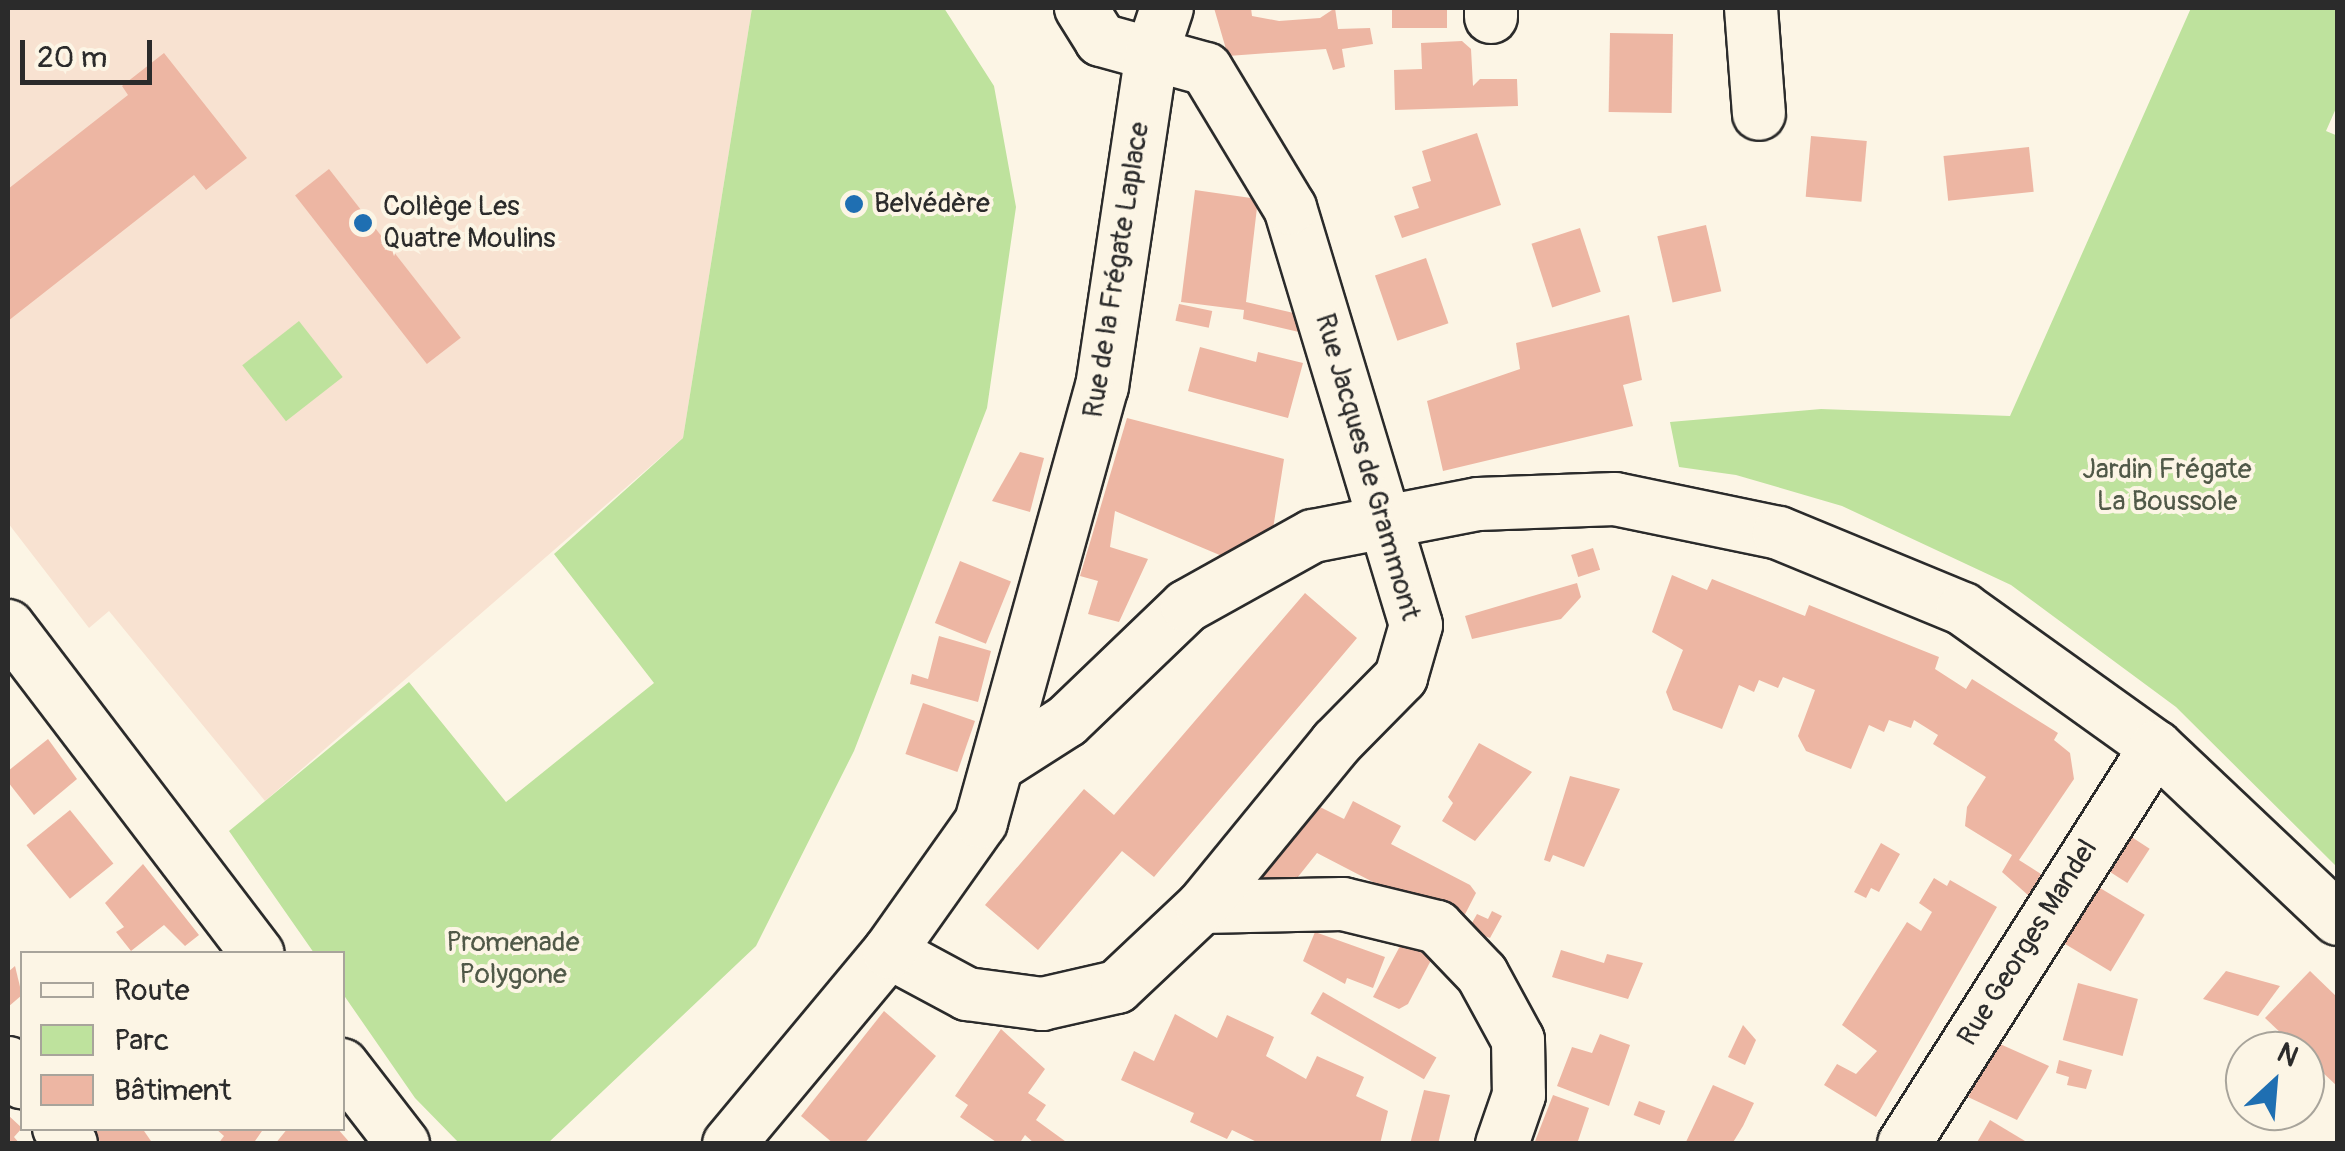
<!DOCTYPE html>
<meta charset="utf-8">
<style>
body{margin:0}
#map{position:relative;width:2345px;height:1151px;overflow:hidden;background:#fcf5e5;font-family:Pangolin,sans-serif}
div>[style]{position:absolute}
.built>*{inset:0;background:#f8e2d1}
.green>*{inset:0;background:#bee29d;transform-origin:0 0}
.building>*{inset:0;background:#edb6a3;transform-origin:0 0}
.roads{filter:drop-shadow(2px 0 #2b2b2b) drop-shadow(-2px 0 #2b2b2b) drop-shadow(0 2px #2b2b2b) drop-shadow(0 -2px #2b2b2b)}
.minor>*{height:52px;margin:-26px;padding:0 26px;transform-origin:26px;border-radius:26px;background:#fcf5e5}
.dots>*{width:28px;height:28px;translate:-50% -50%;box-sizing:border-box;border:5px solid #fcf5e5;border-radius:50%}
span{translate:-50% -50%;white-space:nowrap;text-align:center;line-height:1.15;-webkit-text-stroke:8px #fcf5e5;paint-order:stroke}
.poi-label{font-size:28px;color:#2b2b2b}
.left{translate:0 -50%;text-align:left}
.street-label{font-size:28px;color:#2b2b2b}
.park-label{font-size:28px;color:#505948}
.frame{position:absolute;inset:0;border:10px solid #2b2b2b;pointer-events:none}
.legend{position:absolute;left:20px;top:951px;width:325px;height:180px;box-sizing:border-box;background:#fcf5e5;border:2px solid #a8a49b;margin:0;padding:12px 18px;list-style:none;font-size:30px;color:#2b2b2b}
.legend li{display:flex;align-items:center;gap:20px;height:50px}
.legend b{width:50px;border:2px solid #a8a49b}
.north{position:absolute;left:2225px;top:1031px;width:100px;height:100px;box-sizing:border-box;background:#fcf5e5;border:2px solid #a8a49b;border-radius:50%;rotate:26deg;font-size:28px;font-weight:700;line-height:40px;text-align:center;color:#2b2b2b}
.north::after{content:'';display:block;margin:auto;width:35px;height:45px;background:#1f6fb2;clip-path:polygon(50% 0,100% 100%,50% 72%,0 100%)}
.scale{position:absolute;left:20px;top:40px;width:132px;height:45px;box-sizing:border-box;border:5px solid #2b2b2b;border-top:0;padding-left:12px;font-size:30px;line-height:35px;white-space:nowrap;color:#2b2b2b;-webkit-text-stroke:8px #fcf5e5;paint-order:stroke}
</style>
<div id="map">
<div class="built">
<i style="clip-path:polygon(8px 8px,752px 8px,683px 438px,265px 801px,109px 611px,89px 628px,8px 523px)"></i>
</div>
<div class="green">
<i style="clip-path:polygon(752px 8px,944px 8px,994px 86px,1016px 207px,987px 408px,854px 751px,756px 946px,548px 1143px,459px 1143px,415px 1098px,343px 994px,342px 954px,314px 953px,229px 831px,409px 682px,506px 802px,654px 683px,554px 554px,683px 438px)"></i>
<i style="clip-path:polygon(2191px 8px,2337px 10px,2337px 106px,2326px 131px,2338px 136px,2337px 867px,2176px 707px,2011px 585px,1842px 506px,1736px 475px,1679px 467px,1670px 422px,1821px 409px,2010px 416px)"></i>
<i style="left:299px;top:321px;width:71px;height:72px;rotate:52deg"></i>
</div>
<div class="building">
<i style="clip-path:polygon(1214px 8px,1251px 8px,1252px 16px,1279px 21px,1320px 18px,1335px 8px,1338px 29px,1370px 28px,1373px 44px,1342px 49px,1345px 67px,1333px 70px,1326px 49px,1228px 56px)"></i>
<i style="left:1392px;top:8px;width:55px;height:20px"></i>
<i style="left:1610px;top:33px;width:63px;height:79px;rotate:1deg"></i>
<i style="clip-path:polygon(1462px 41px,1471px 49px,1473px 86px,1480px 79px,1517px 79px,1518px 106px,1395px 110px,1394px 70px,1422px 69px,1421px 43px)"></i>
<i style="clip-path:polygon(164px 53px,247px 158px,206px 190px,194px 175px,8px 321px,8px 189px,128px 95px,122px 86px)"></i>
<i style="clip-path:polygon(1477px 133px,1501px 205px,1402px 238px,1394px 216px,1419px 208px,1412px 187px,1431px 181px,1422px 151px)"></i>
<i style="left:1811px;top:136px;width:56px;height:61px;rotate:5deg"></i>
<i style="left:2029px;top:147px;width:45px;height:86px;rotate:84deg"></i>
<i style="left:329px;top:169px;width:214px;height:43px;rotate:52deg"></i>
<i style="clip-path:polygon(1195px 190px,1258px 199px,1246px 302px,1311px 317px,1316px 336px,1243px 319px,1244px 310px,1181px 302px)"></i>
<i style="left:1706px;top:225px;width:68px;height:50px;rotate:77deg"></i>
<i style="left:1580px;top:228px;width:67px;height:51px;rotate:72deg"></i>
<i style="left:1426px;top:258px;width:69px;height:54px;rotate:71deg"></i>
<i style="left:1179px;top:304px;width:34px;height:17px;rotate:12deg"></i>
<i style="clip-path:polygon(1629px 315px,1642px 380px,1623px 385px,1633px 426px,1443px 471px,1427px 401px,1520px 369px,1516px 343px)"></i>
<i style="clip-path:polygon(1200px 347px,1256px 362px,1258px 352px,1303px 363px,1288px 418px,1188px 391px)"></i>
<i style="clip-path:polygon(1127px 418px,1284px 459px,1273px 529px,1222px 556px,1115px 511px,1110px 547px,1148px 559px,1119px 622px,1088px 614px,1098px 581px,1080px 576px)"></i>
<i style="clip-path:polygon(1020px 452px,1044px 458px,1030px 512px,992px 501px)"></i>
<i style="left:1593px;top:548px;width:23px;height:23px;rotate:72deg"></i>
<i style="left:960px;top:561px;width:55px;height:67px;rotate:22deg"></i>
<i style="clip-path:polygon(1672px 575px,1707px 590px,1712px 579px,1805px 616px,1809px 605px,1939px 657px,1935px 669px,1966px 689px,1972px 679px,2058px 733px,2054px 740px,2070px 753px,2074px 779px,2019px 860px,2041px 874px,2029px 896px,2002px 872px,2012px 855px,1965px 826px,1967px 807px,1986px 777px,1933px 744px,1938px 735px,1914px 720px,1911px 728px,1889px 720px,1884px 732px,1869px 725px,1851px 769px,1806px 751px,1798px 736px,1815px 690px,1783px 677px,1778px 688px,1759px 680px,1754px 692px,1739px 685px,1722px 729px,1673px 710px,1666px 692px,1683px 650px,1652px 632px)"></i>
<i style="clip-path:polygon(1577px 583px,1581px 597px,1561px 619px,1472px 639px,1465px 616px)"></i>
<i style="clip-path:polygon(1305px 593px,1357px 638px,1154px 877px,1122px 851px,1038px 950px,985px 905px,1084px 789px,1114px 815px)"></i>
<i style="clip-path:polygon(939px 636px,991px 651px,978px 702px,910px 684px,912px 674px,928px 679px)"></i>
<i style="left:923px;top:703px;width:55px;height:54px;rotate:19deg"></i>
<i style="clip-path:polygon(48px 739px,77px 779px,34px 815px,8px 782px,8px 771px)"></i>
<i style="clip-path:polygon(1479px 743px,1532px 772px,1475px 841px,1442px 821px,1453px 803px,1448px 797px)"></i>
<i style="clip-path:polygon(1570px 776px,1620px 789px,1584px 867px,1553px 855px,1550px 862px,1544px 860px)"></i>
<i style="clip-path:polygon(1353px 801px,1401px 826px,1391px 844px,1470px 885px,1476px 893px,1461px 922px,1452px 923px,1317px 853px,1282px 897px,1255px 876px,1312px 803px,1344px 819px)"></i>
<i style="left:70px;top:810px;width:69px;height:56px;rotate:51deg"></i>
<i style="left:2127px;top:834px;width:27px;height:41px;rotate:33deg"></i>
<i style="clip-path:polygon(1881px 843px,1900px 854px,1879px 892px,1871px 888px,1866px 898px,1854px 892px)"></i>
<i style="clip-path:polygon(143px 864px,199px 935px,185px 946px,164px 925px,131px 951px,116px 932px,124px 927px,105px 903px)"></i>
<i style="clip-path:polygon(1934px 878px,1947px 886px,1950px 880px,1997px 907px,1876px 1117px,1824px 1085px,1837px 1064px,1856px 1074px,1877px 1051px,1842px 1025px,1907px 922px,1921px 931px,1932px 912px,1919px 903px)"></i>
<i style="left:2095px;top:885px;width:58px;height:66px;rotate:31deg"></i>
<i style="clip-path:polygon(1492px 911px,1502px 916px,1490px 938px,1468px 930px,1477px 914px,1488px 919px)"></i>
<i style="clip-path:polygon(1408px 931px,1438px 947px,1408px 1004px,1399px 1009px,1373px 997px)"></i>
<i style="clip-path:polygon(1315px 932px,1385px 957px,1373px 988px,1347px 978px,1345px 984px,1303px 961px)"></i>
<i style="clip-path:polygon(1561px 950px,1604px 963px,1607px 954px,1643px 963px,1628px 999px,1552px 977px)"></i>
<i style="clip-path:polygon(15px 966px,22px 995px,8px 1007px,8px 972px)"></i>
<i style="clip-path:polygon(2226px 971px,2280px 986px,2258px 1016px,2203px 999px)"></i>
<i style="clip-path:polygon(2310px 971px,2338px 998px,2338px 1087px,2265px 1018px)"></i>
<i style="left:2078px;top:983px;width:62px;height:59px;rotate:15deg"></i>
<i style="left:1323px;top:992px;width:131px;height:25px;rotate:30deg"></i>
<i style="clip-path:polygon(884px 1011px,936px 1056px,864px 1144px,834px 1144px,801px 1116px)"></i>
<i style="clip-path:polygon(1175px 1014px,1217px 1038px,1227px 1015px,1274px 1037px,1266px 1056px,1306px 1079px,1317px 1056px,1364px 1077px,1356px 1096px,1388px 1111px,1380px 1144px,1261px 1144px,1232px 1130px,1227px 1139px,1190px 1122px,1194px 1113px,1121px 1080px,1134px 1051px,1154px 1061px)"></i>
<i style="clip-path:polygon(1743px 1025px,1756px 1040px,1745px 1065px,1728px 1057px)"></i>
<i style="clip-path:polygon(1001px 1029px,1045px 1069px,1028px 1093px,1046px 1105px,1036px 1120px,1069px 1144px,1035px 1144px,1025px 1135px,1019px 1144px,999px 1144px,960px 1117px,968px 1105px,955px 1096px)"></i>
<i style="clip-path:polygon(1600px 1034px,1630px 1045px,1609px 1106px,1557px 1086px,1572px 1047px,1592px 1053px)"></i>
<i style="clip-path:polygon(2000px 1044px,2049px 1066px,2017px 1120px,1968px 1097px)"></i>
<i style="clip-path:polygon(2059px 1060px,2092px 1070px,2086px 1089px,2067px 1085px,2069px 1077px,2056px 1073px)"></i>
<i style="clip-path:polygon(1713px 1085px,1754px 1103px,1743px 1126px,1732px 1144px,1685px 1144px)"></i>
<i style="clip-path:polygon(1424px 1090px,1450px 1095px,1438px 1144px,1410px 1144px)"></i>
<i style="clip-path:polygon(1553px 1095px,1589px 1108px,1577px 1144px,1534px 1144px)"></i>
<i style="left:1639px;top:1101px;width:28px;height:15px;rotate:21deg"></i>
<i style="clip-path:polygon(8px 1115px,22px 1128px,14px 1137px,20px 1144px,8px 1144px)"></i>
<i style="clip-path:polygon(1990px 1120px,2030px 1144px,1976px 1144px)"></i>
<i style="clip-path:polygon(90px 1128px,142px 1128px,153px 1144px,102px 1144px)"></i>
<i style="clip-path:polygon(215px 1128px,264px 1128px,253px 1144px,218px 1144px,224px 1136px)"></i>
<i style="clip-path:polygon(288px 1128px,337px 1128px,351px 1144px,275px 1144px)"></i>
</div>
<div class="roads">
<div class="minor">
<i style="left:1491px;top:8px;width:9px;rotate:90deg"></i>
<i style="left:1751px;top:8px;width:106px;rotate:85.7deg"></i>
<i style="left:8px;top:626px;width:412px;rotate:52.7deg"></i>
<i style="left:1001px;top:763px;width:78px;rotate:-32.5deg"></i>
<i style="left:1067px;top:721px;width:166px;rotate:-43.8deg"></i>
<i style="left:1187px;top:606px;width:144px;rotate:-29.1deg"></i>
<i style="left:1313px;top:536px;width:168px;rotate:-11deg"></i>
<i style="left:1478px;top:504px;width:137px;rotate:-2.1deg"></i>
<i style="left:1615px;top:499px;width:167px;rotate:11.7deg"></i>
<i style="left:1779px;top:533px;width:199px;rotate:22.4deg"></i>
<i style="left:1963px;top:609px;width:237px;rotate:35.6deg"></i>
<i style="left:2156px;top:747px;width:250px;rotate:43.4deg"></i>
<i style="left:1202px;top:907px;width:141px;rotate:-1.2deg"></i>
<i style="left:1343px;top:904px;width:97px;rotate:13.7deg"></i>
<i style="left:1437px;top:927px;width:65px;rotate:46.2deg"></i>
<i style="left:1482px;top:974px;width:75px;rotate:61.4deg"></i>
<i style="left:1518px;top:1040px;width:55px;rotate:89deg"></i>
<i style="left:1519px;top:1095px;width:52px;rotate:109.1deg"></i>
<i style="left:889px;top:952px;width:89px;rotate:28.3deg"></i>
<i style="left:967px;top:994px;width:76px;rotate:7.6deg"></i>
<i style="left:1042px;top:1004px;width:77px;rotate:-12.8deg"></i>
<i style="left:1117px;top:987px;width:117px;rotate:-43.3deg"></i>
<i style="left:1202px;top:907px;width:212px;rotate:-50.7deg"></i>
<i style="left:1336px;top:743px;width:93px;rotate:-45.4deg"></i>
<i style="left:1401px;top:677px;width:54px;rotate:-73.9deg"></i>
<i style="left:1416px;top:625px;width:436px;rotate:-106.8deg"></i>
<i style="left:1290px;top:208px;width:162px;rotate:-121.1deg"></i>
<i style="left:1206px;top:69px;width:109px;rotate:-164.6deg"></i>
<i style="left:1101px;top:40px;width:38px;rotate:-122deg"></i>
<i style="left:8px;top:1063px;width:24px;rotate:54deg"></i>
<i style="left:342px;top:1065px;width:100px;rotate:52.3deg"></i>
<i style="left:59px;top:1128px;width:20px;rotate:53deg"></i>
<i style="left:729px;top:1144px;width:250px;rotate:-50.2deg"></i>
<i style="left:889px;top:952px;width:159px;rotate:-54.7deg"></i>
<i style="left:981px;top:822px;width:452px;rotate:-74.5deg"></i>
<i style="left:1102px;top:387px;width:338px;rotate:-81.5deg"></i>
<i style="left:1152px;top:53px;width:47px;rotate:-71.6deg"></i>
<i style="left:1904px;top:1144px;width:470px;rotate:-57.6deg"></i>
</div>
</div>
<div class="dots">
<i style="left:854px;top:204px;background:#1f6fb2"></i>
<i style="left:363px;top:223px;background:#1f6fb2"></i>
</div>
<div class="poi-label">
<span class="left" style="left:874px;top:204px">Belvédère</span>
<span class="left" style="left:383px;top:223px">Collège Les<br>Quatre Moulins</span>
</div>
<div class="street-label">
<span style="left:1117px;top:270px;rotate:-81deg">Rue de la Frégate Laplace</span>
<span style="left:1367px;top:467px;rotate:74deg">Rue Jacques de Grammont</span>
<span style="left:2028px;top:943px;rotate:-58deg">Rue Georges Mandel</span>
</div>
<div class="park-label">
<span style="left:2167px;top:486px">Jardin Frégate<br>La Boussole</span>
<span style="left:513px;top:959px">Promenade<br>Polygone</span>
</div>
<div class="frame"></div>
<ul class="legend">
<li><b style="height:12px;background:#fcf5e5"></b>Route</li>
<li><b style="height:28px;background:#bee29d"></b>Parc</li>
<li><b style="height:28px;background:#edb6a3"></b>Bâtiment</li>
</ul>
<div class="north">N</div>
<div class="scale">20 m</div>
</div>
